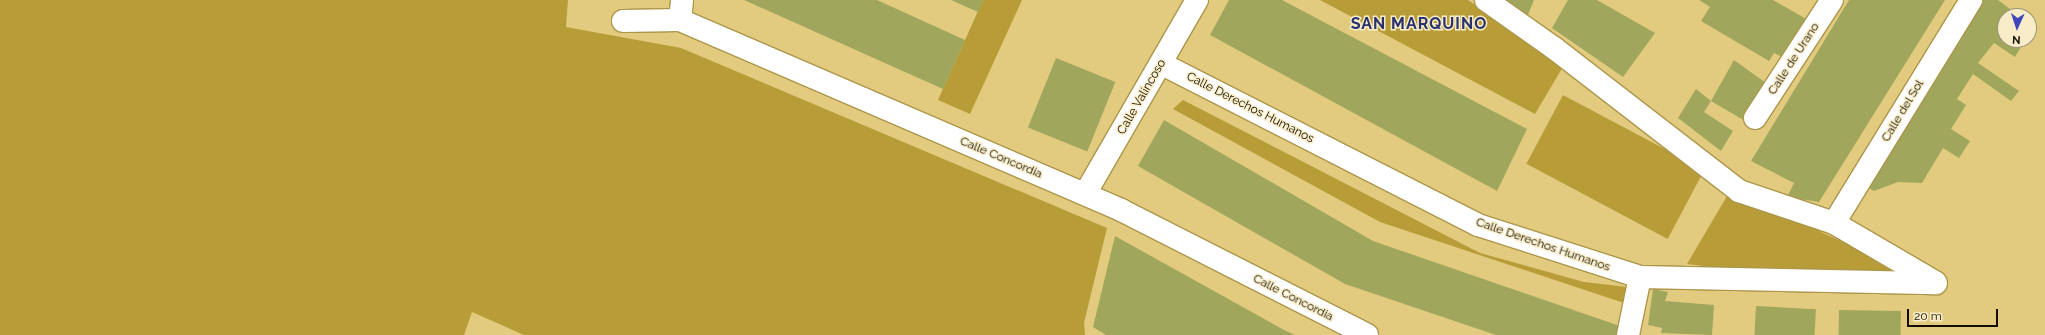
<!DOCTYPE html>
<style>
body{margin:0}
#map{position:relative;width:2045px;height:335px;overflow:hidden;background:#e2cb7f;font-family:Raleway,sans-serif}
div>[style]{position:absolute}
.green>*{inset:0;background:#b89c38;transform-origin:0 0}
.building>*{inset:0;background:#a0a75c;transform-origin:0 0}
.roads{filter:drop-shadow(1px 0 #ac964a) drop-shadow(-1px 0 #ac964a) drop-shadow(0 1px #ac964a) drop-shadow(0 -1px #ac964a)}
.minor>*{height:22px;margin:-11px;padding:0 11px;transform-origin:11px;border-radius:11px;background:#fff}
span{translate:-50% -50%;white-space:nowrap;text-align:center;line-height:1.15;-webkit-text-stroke:3px #f8edc8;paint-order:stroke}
.street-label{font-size:12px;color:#130c00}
.district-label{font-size:16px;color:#29326c;font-weight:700;letter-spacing:1px}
.north{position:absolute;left:1997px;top:8px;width:40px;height:40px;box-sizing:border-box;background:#f8edc8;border:1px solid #9c9378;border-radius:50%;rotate:183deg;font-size:11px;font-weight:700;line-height:16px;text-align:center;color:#130c00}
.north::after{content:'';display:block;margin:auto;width:14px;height:18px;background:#3e48bc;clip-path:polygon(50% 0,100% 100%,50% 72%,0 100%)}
.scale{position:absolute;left:1907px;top:309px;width:91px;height:18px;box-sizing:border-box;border:2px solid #130c00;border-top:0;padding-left:5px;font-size:12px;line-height:14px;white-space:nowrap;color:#130c00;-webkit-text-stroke:3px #f8edc8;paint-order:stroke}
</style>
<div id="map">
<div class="green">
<i style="clip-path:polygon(0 0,568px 0,566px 27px,681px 48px,1107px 228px,1084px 323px,1085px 335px,524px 335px,472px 312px,464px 335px,0 335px)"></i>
<i style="clip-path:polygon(983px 0,1022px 0,970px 114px,938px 100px)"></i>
<i style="clip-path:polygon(1320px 0,1468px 0,1564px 65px,1535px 114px)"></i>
<i style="left:1563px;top:95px;width:160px;height:78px;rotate:28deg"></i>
<i style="clip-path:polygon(1183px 100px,1480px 253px,1584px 282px,1627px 287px,1624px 303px,1380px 222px,1173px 109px)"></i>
<i style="clip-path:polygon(1727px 196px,1802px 223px,1911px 274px,1735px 270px,1687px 264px)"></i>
</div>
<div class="building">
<i style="clip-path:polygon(744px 0,877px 0,965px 40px,943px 89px)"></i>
<i style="clip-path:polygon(951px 0,983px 0,978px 12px)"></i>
<i style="clip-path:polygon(1229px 0,1282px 0,1527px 129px,1497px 191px,1210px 35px)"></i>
<i style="clip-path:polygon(1499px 0,1534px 0,1527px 17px)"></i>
<i style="clip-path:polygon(1568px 0,1597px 0,1655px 33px,1623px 77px,1552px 28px)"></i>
<i style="clip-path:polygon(1699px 0,1773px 0,1808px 20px,1786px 59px,1774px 53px,1769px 61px,1701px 21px,1710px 7px)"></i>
<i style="clip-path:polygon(1849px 0,1945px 0,1819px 202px,1787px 197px,1794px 183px,1751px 161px)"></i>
<i style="clip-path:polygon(1981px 0,1998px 0,2014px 12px,2012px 16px,2005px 16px,2003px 33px,2005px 40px,2012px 40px,2021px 47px,2015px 57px,1994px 43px,1978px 63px,2019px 91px,2011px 101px,1973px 74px,1957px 99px,1966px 105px,1951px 129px,1970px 141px,1959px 158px,1943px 148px,1922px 183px,1898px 182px,1874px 191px,1866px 186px)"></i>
<i style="left:1056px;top:58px;width:64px;height:75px;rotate:22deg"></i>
<i style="clip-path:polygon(1734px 60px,1766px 83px,1745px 121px,1711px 101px,1704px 112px,1733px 131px,1721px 151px,1678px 118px,1696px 89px,1711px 101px)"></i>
<i style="clip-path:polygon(1164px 120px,1373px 241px,1620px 326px,1616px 335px,1496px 335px,1345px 284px,1138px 166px)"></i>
<i style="clip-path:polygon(1115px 236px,1284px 330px,1295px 335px,1106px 335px,1093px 327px)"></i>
<i style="clip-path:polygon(1653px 289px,1668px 292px,1665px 301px,1714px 305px,1712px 335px,1661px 333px,1662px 328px,1648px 325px)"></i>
<i style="left:1756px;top:306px;width:60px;height:29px;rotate:3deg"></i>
<i style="left:1839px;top:310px;width:62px;height:25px;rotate:1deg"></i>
</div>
<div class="roads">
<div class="minor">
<i style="left:1486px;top:0;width:83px;rotate:35.2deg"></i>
<i style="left:1554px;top:48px;width:234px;rotate:37.7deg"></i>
<i style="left:1739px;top:191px;width:100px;rotate:18.6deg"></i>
<i style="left:1834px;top:223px;width:117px;rotate:30.3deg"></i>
<i style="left:680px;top:20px;width:20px;rotate:-84deg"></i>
<i style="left:623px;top:21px;width:57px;rotate:-1deg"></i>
<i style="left:680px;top:20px;width:480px;rotate:23.3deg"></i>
<i style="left:1121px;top:210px;width:276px;rotate:26.9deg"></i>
<i style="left:1162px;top:64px;width:355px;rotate:27deg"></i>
<i style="left:1478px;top:225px;width:170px;rotate:17.8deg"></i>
<i style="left:1640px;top:277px;width:296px;rotate:1.2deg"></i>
<i style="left:1755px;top:118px;width:141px;rotate:-56.9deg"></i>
<i style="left:1085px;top:194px;width:224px;rotate:-60deg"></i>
<i style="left:1834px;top:223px;width:262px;rotate:-58.4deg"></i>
<i style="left:1628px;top:335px;width:59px;rotate:-78.3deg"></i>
</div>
</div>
<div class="street-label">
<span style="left:1794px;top:59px;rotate:-57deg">Calle de Urano</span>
<span style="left:1142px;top:97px;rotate:-60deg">Calle Valincoso</span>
<span style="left:1250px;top:108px;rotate:27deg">Calle Derechos Humanos</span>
<span style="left:1903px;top:111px;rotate:-59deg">Calle del Sol</span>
<span style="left:1001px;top:158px;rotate:23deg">Calle Concordia</span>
<span style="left:1543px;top:245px;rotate:19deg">Calle Derechos Humanos</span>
<span style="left:1293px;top:298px;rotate:27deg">Calle Concordia</span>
</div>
<div class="district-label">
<span style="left:1419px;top:24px">SAN MARQUINO</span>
</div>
<div class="north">N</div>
<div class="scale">20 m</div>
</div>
